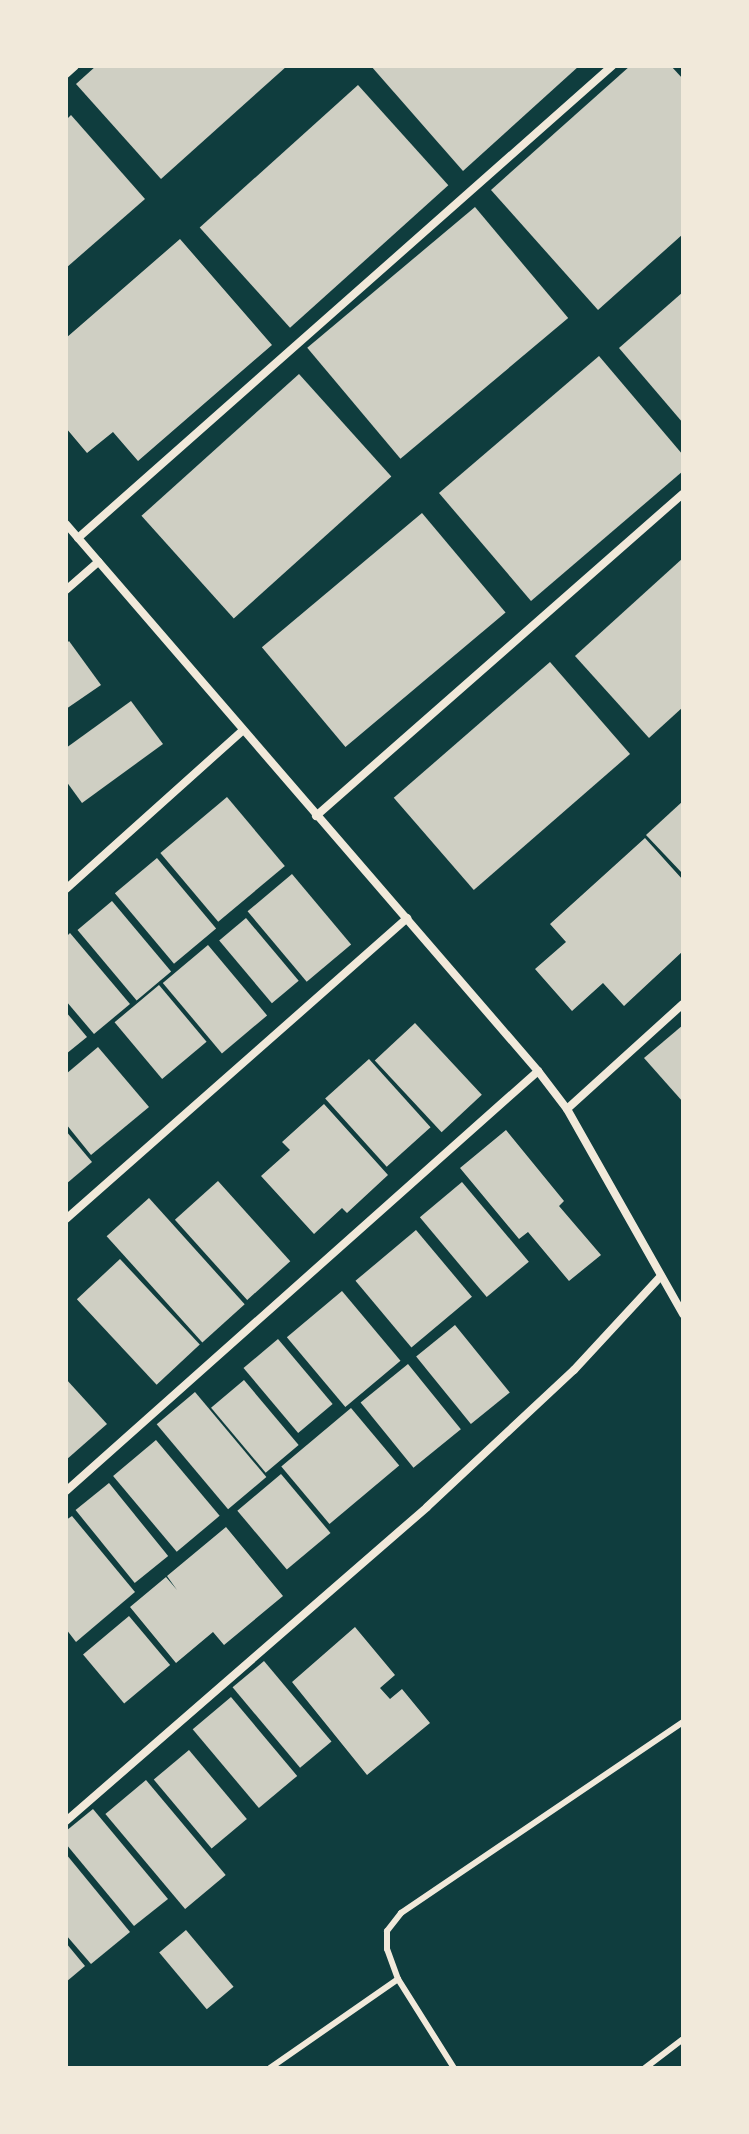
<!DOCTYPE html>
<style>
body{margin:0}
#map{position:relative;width:749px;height:2134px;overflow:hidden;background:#0f3d3e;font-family:Arial,sans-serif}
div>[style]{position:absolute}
.building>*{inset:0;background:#cfcfc3;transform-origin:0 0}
.service>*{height:6px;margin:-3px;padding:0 3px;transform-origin:3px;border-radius:3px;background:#f1e9da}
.minor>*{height:8px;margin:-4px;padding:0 4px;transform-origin:4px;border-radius:4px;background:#f1e9da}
span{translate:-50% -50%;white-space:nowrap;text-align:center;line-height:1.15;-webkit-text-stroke:8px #f1e9da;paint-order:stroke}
.frame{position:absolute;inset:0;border:68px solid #f1e9da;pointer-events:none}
</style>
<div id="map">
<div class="building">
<i style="clip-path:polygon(96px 66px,287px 66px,161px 179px,76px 84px)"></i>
<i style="clip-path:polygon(371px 66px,579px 66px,463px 171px)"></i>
<i style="clip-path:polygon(630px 66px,671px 66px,683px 79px,683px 234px,598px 310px,491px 190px)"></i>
<i style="left:358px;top:85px;width:135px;height:213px;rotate:48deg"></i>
<i style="clip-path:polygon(71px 115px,145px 199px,66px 268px,66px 120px)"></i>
<i style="left:475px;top:207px;width:145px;height:219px;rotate:50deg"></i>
<i style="clip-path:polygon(180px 239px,272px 345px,138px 461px,113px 432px,87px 453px,66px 428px,66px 338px)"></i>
<i style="clip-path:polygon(683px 292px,683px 423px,619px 348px)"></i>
<i style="clip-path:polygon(599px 356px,683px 455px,683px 471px,531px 601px,439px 493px)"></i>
<i style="left:299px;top:374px;width:138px;height:212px;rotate:48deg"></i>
<i style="left:422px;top:513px;width:130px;height:209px;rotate:50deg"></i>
<i style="clip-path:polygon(683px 558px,683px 707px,649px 738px,575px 656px)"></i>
<i style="clip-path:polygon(69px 641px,101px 685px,66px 709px,66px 644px)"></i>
<i style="left:550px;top:662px;width:122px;height:207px;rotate:49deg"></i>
<i style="clip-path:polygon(131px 701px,163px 744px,82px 803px,66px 781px,66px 748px)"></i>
<i style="left:227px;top:797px;width:90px;height:87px;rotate:50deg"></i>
<i style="clip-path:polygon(683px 801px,683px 874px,646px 835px)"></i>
<i style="clip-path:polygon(645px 838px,683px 880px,683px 951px,624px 1006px,603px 983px,572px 1011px,535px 969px,566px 942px,550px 924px)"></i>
<i style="left:157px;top:858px;width:92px;height:55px;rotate:50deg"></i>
<i style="left:292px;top:874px;width:92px;height:58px;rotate:50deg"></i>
<i style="left:112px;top:901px;width:92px;height:45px;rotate:50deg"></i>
<i style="left:246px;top:918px;width:82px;height:35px;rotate:50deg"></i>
<i style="clip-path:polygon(70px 933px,130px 1004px,94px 1034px,66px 1001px,66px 937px)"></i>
<i style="left:208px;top:945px;width:92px;height:59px;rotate:50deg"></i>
<i style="left:159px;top:985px;width:74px;height:58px;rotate:50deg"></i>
<i style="clip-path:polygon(66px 1012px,87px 1037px,66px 1054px)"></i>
<i style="left:415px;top:1023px;width:98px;height:55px;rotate:47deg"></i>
<i style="clip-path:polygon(683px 1025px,683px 1102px,644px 1058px)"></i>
<i style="clip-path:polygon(98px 1047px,149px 1107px,91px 1155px,66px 1124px,66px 1074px)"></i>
<i style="left:369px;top:1059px;width:92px;height:59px;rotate:48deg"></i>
<i style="clip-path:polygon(324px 1104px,388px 1175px,347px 1213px,342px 1208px,314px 1234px,261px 1176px,290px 1150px,282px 1142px)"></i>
<i style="clip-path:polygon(506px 1130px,564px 1201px,559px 1206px,601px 1255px,569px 1281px,528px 1232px,519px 1239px,460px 1168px)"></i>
<i style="clip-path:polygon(66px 1131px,92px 1162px,66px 1184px)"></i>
<i style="left:218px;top:1181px;width:108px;height:58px;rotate:48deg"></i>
<i style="left:462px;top:1182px;width:104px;height:55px;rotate:50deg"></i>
<i style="left:149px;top:1198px;width:143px;height:57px;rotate:48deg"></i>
<i style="left:416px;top:1230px;width:87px;height:79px;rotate:50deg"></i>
<i style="left:120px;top:1259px;width:117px;height:59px;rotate:47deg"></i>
<i style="left:342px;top:1291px;width:91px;height:72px;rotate:50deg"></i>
<i style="left:455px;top:1325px;width:87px;height:50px;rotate:51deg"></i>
<i style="left:278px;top:1339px;width:85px;height:45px;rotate:50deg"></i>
<i style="left:408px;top:1364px;width:84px;height:61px;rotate:51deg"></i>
<i style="clip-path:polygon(66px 1379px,107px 1424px,66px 1460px)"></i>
<i style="left:244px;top:1380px;width:85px;height:43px;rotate:50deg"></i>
<i style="left:195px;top:1392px;width:111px;height:50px;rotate:50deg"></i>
<i style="left:351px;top:1408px;width:75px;height:91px;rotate:50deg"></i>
<i style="left:156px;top:1440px;width:99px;height:56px;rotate:50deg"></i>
<i style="left:281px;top:1474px;width:77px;height:57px;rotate:50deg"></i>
<i style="left:109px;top:1483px;width:94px;height:43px;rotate:51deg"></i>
<i style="clip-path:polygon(72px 1516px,135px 1592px,76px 1642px,66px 1629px,66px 1520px)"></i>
<i style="clip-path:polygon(226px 1527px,283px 1596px,224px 1645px,213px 1632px,176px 1663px,130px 1607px,166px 1577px,177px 1590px,167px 1576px)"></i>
<i style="left:129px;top:1616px;width:64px;height:60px;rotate:50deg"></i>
<i style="clip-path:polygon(355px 1627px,395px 1675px,380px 1688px,390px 1699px,402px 1689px,430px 1723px,367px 1775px,292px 1682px)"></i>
<i style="left:264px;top:1661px;width:105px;height:41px;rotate:50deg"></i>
<i style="left:231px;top:1697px;width:103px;height:50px;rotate:50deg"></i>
<i style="left:189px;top:1750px;width:90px;height:46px;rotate:50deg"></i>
<i style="left:146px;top:1780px;width:124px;height:53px;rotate:50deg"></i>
<i style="clip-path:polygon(93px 1809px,168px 1899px,134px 1926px,66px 1844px,66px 1831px)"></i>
<i style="clip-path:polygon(66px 1854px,130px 1932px,91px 1964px,66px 1935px)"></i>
<i style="left:186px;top:1930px;width:74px;height:35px;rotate:50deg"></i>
<i style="clip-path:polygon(66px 1943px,85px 1966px,66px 1982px)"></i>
</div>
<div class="service">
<i style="left:270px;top:2068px;width:156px;rotate:-34.8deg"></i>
<i style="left:454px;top:2068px;width:105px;rotate:-122.2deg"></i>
<i style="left:398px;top:1979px;width:32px;rotate:-110deg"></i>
<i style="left:387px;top:1949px;width:18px;rotate:-90deg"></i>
<i style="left:387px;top:1931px;width:23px;rotate:-52deg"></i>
<i style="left:401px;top:1913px;width:341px;rotate:-34.1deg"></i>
<i style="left:645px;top:2068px;width:48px;rotate:-37.3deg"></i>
</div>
<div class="minor">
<i style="left:66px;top:74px;width:12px;rotate:-42deg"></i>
<i style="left:66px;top:524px;width:722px;rotate:49.21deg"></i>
<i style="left:538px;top:1071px;width:48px;rotate:52.7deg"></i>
<i style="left:567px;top:1109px;width:236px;rotate:60.5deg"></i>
<i style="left:78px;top:538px;width:713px;rotate:-41.47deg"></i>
<i style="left:66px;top:590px;width:43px;rotate:-41.2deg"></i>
<i style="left:316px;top:816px;width:488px;rotate:-41.3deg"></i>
<i style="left:66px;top:889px;width:237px;rotate:-41.9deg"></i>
<i style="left:567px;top:1109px;width:156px;rotate:-42.2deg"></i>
<i style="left:66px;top:1219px;width:455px;rotate:-41.4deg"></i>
<i style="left:66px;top:1491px;width:632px;rotate:-41.66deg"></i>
<i style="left:66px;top:1821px;width:478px;rotate:-41deg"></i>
<i style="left:427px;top:1507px;width:201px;rotate:-43deg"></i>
<i style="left:574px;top:1370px;width:128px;rotate:-47.2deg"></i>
</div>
<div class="frame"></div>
</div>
